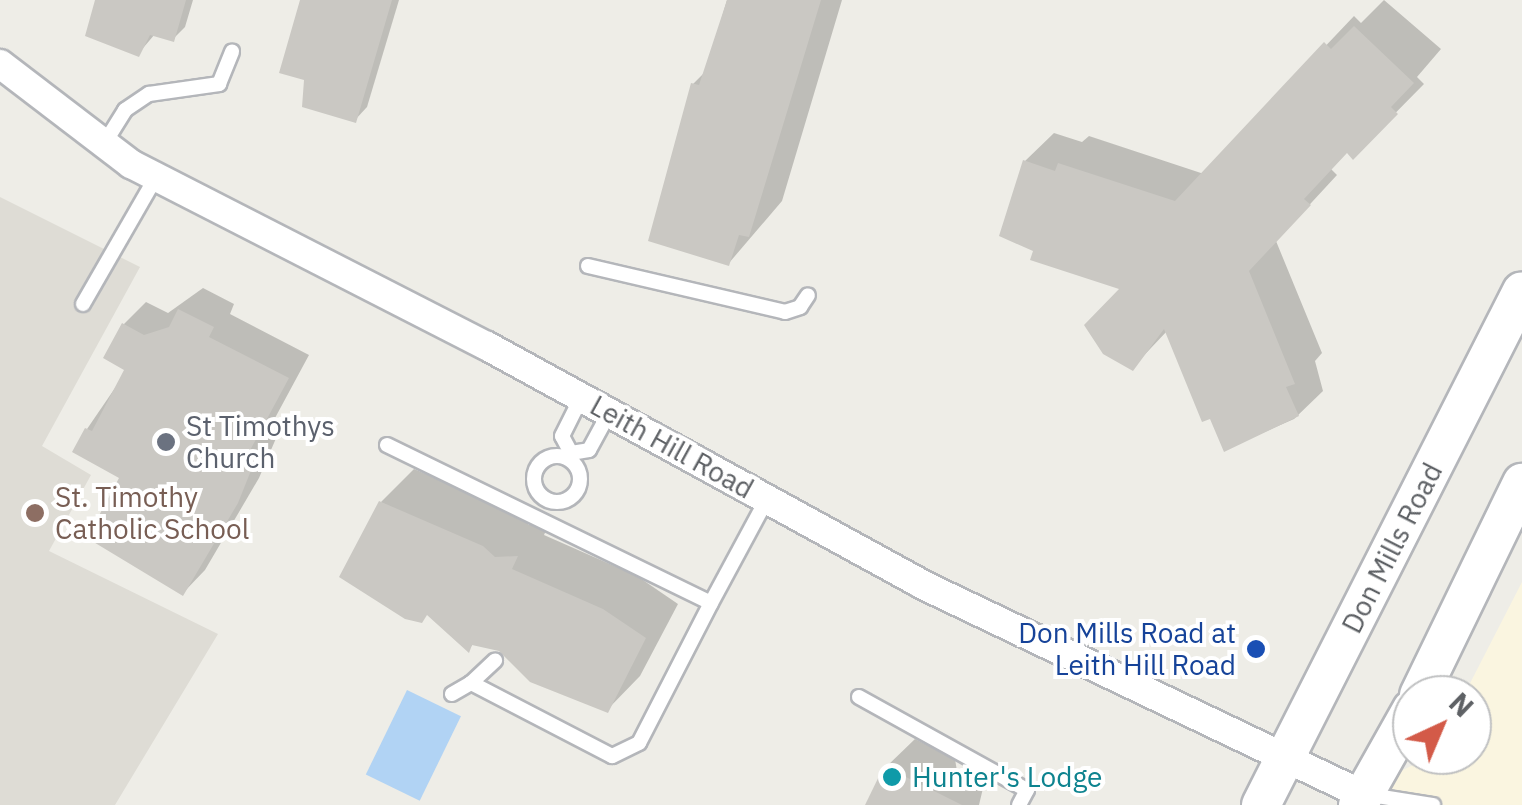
<!DOCTYPE html>
<style>
body{margin:0}
#map{position:relative;width:1522px;height:805px;overflow:hidden;background:#eeede7;font-family:"IBM Plex Sans",sans-serif}
div>[style]{position:absolute}
.commercial>*{inset:0;background:#faf5e0}
.education>*{inset:0;background:#dedcd5}
.water>*{inset:0;background:#b1d3f4;transform-origin:0 0}
.shadow>*{inset:0;background:#0003}
.building>*{inset:0;background:#cac8c3}
.roads{filter:drop-shadow(2px 0 #b4b6ba) drop-shadow(-2px 0 #b4b6ba) drop-shadow(0 2px #b4b6ba) drop-shadow(0 -2px #b4b6ba)}
.lane>*{height:14px;margin:-7px;padding:0 7px;transform-origin:7px;border-radius:7px;background:#fff}
.lane>.ring{margin:-7px;padding:0;box-sizing:content-box;background:none;border:14px solid #fff;border-radius:50%}
.street>*{height:28px;margin:-14px;padding:0 14px;transform-origin:14px;border-radius:14px;background:#fff}
.secondary>*{height:38px;margin:-19px;padding:0 19px;transform-origin:19px;border-radius:19px;background:#fff}
.dots>*{width:28px;height:28px;translate:-50% -50%;box-sizing:border-box;border:5px solid #fff;border-radius:50%}
span{translate:-50% -50%;white-space:nowrap;text-align:center;line-height:1.15;-webkit-text-stroke:8px #fff;paint-order:stroke}
.worship-label{font-size:28px;color:#5b616d}
.left{translate:0 -50%;text-align:left}
.street-label{font-size:28px;color:#5e6165}
.education-label{font-size:28px;color:#785e54}
.transit-label{font-size:28px;color:#164399}
.right{translate:-100% -50%;text-align:right}
.culture-label{font-size:28px;color:#0d838f}
.north{position:absolute;left:1392px;top:675px;width:100px;height:100px;box-sizing:border-box;background:#fff;border:2px solid #bfc0c1;border-radius:50%;rotate:44deg;font-size:28px;font-weight:700;line-height:40px;text-align:center;color:#5e6165}
.north::after{content:'';display:block;margin:auto;width:35px;height:45px;background:#d35a48;clip-path:polygon(50% 0,100% 100%,50% 72%,0 100%)}
</style>
<div id="map">
<div class="commercial">
<i style="clip-path:polygon(1522px 582px,1522px 805px,1358px 805px,1375px 784px,1433px 755px,1472px 755px,1472px 695px,1464px 695px)"></i>
</div>
<div class="education">
<i style="clip-path:polygon(0 197px,140px 267px,42px 446px,91px 475px,49px 551px,218px 634px,115px 805px,0 805px)"></i>
</div>
<div class="water">
<i style="left:407px;top:690px;width:60px;height:94px;rotate:26deg"></i>
</div>
<div class="shadow">
<i style="clip-path:polygon(98px 0,193px 0,185px 27px,173px 39px,155px 34px,138px 54px)"></i>
<i style="clip-path:polygon(303px 0,399px 0,367px 107px,355px 120px,306px 79px)"></i>
<i style="clip-path:polygon(727px 0,842px 0,782px 201px,729px 263px,693px 84px,706px 71px)"></i>
<i style="clip-path:polygon(1384px 0,1441px 49px,1417px 77px,1424px 84px,1353px 156px,1348px 151px,1331px 169px,1337px 175px,1276px 241px,1322px 353px,1315px 361px,1323px 391px,1294px 419px,1226px 449px,1168px 330px,1133px 367px,1124px 288px,1036px 250px,1025px 161px,1054px 133px,1082px 142px,1089px 136px,1204px 174px,1354px 16px,1361px 23px)"></i>
<i style="clip-path:polygon(203px 288px,234px 304px,230px 314px,309px 355px,268px 431px,277px 436px,259px 478px,205px 570px,183px 593px,123px 476px,87px 429px,128px 369px,124px 324px,146px 302px,168px 313px)"></i>
<i style="clip-path:polygon(414px 469px,516px 513px,529px 525px,549px 524px,544px 535px,637px 576px,678px 604px,640px 676px,607px 710px,500px 649px,474px 643px,469px 649px,381px 502px)"></i>
<i style="clip-path:polygon(915px 739px,955px 759px,957px 771px,984px 784px,979px 805px,868px 805px,886px 767px)"></i>
</div>
<div class="building">
<i style="clip-path:polygon(95px 0,186px 0,174px 42px,150px 35px,139px 57px,85px 36px)"></i>
<i style="clip-path:polygon(300px 0,392px 0,356px 123px,302px 107px,304px 80px,279px 73px)"></i>
<i style="clip-path:polygon(727px 0,821px 0,749px 237px,739px 235px,729px 266px,648px 241px,691px 83px,699px 85px)"></i>
<i style="clip-path:polygon(1354px 26px,1414px 83px,1391px 107px,1398px 114px,1353px 160px,1347px 153px,1304px 199px,1311px 205px,1249px 271px,1295px 384px,1286px 387px,1299px 416px,1224px 452px,1210px 419px,1202px 422px,1164px 329px,1133px 371px,1103px 354px,1084px 325px,1119px 289px,1030px 260px,1033px 251px,999px 236px,1023px 160px,1055px 171px,1058px 163px,1175px 201px,1324px 42px,1331px 49px)"></i>
<i style="clip-path:polygon(178px 309px,214px 327px,209px 337px,289px 378px,248px 454px,256px 458px,238px 503px,183px 596px,87px 538px,119px 478px,72px 452px,85px 428px,92px 431px,124px 370px,103px 358px,122px 323px,144px 335px,169px 327px)"></i>
<i style="clip-path:polygon(379px 501px,483px 546px,495px 557px,518px 556px,512px 569px,603px 609px,646px 638px,608px 713px,530px 682px,499px 651px,472px 645px,469px 653px,427px 615px,422px 623px,405px 619px,339px 577px)"></i>
<i style="clip-path:polygon(884px 766px,962px 805px,865px 805px)"></i>
</div>
<div class="roads">
<div class="lane">
<i style="left:104px;top:144px;width:40px;rotate:-58deg"></i>
<i style="left:125px;top:110px;width:29px;rotate:-34deg"></i>
<i style="left:149px;top:94px;width:71px;rotate:-8.1deg"></i>
<i style="left:219px;top:84px;width:35px;rotate:-68deg"></i>
<i style="left:588px;top:266px;width:202px;rotate:13.1deg"></i>
<i style="left:785px;top:312px;width:16px;rotate:-18deg"></i>
<i style="left:800px;top:307px;width:14px;rotate:-56deg"></i>
<i style="left:83px;top:304px;width:146px;rotate:-60.1deg"></i>
<i style="left:387px;top:445px;width:360px;rotate:26deg"></i>
<i style="left:711px;top:603px;width:157px;rotate:117.2deg"></i>
<i style="left:639px;top:743px;width:30px;rotate:154deg"></i>
<i style="left:612px;top:756px;width:159px;rotate:-152.6deg"></i>
<i style="left:471px;top:683px;width:22px;rotate:150deg"></i>
<i style="left:571px;top:453px;width:19px;rotate:-118deg"></i>
<i style="left:562px;top:436px;width:42px;rotate:-63.4deg"></i>
<i style="left:571px;top:453px;width:18px;rotate:-9deg"></i>
<i style="left:589px;top:450px;width:42px;rotate:-61.6deg"></i>
<i class="ring" style="left:534px;top:456px;width:32px;height:32px"></i>
<i style="left:711px;top:603px;width:118px;rotate:-61.7deg"></i>
<i style="left:471px;top:683px;width:33px;rotate:-43deg"></i>
<i style="left:859px;top:697px;width:192px;rotate:29deg"></i>
<i style="left:1027px;top:790px;width:17px;rotate:118deg"></i>
<i style="left:1370px;top:795px;width:64px;rotate:9deg"></i>
</div>
<div class="street">
<i style="left:0;top:64px;width:165px;rotate:37.4deg"></i>
<i style="left:131px;top:164px;width:400px;rotate:27.1deg"></i>
<i style="left:487px;top:346px;width:495px;rotate:28.7deg"></i>
<i style="left:921px;top:584px;width:491px;rotate:25.5deg"></i>
</div>
<div class="secondary">
<i style="left:1419px;top:695px;width:236px;rotate:-64.1deg"></i>
<i style="left:1261px;top:805px;width:576px;rotate:-63.08deg"></i>
<i style="left:1358px;top:805px;width:110px;rotate:-60.6deg"></i>
</div>
</div>
<div class="dots">
<i style="left:166px;top:442px;background:#6b7280"></i>
<i style="left:35px;top:513px;background:#8d6e63"></i>
<i style="left:1256px;top:649px;background:#1a4fb4"></i>
<i style="left:892px;top:777px;background:#0f9aa8"></i>
</div>
<div class="worship-label">
<span class="left" style="left:186px;top:442px">St Timothys<br>Church</span>
</div>
<div class="street-label">
<span style="left:672px;top:447px;rotate:29deg">Leith Hill Road</span>
<span style="left:1392px;top:548px;rotate:-63deg">Don Mills Road</span>
</div>
<div class="education-label">
<span class="left" style="left:55px;top:513px">St. Timothy<br>Catholic School</span>
</div>
<div class="transit-label">
<span class="right" style="left:1236px;top:649px">Don Mills Road at<br>Leith Hill Road</span>
</div>
<div class="culture-label">
<span class="left" style="left:912px;top:777px">Hunter's Lodge</span>
</div>
<div class="north">N</div>
</div>
